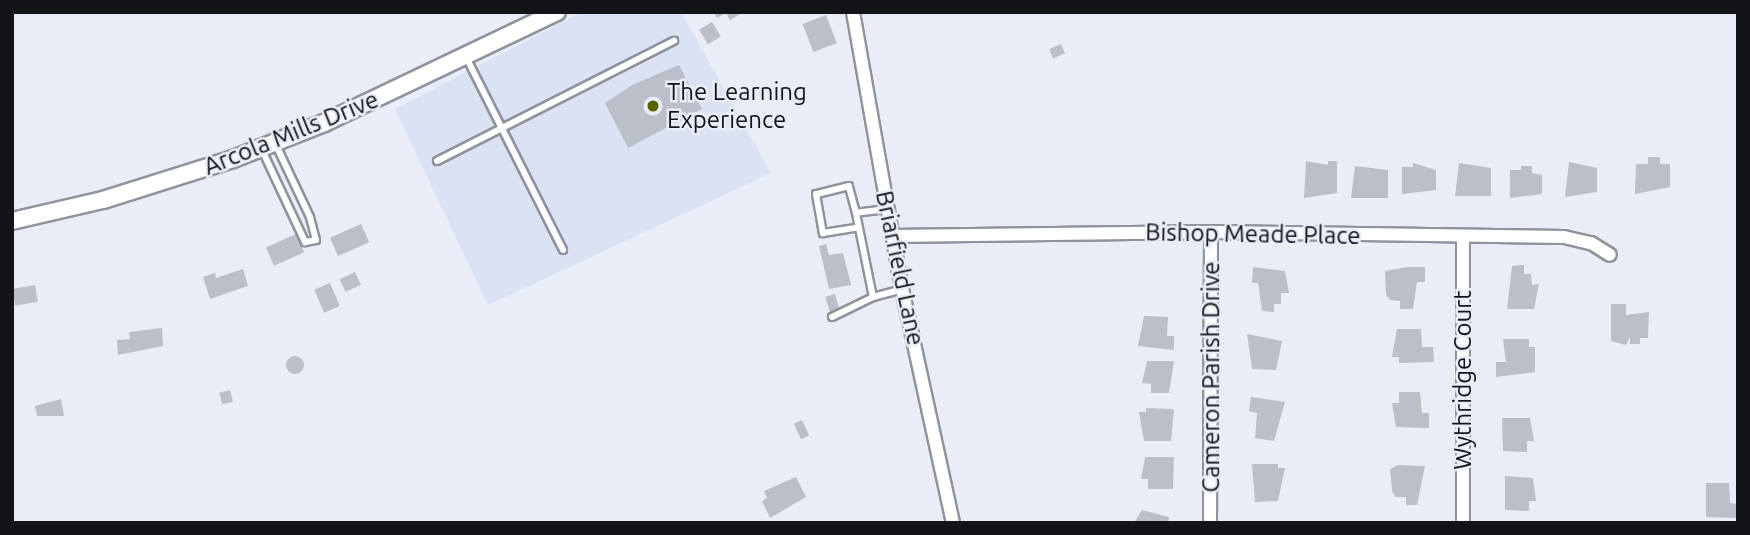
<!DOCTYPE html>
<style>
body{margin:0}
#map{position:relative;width:1750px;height:535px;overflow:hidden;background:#e8edf7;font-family:Ubuntu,sans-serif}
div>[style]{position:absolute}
.built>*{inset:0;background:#dae2f3}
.building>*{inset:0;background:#babfc9;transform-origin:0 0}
.round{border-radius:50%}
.roads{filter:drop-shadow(2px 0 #8f939c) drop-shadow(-2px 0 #8f939c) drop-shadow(0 2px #8f939c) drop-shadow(0 -2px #8f939c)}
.service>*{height:6px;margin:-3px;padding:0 3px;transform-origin:3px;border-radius:3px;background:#fff}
.minor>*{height:12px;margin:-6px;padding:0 6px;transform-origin:6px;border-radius:6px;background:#fff}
.tertiary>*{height:16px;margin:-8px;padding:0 8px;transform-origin:8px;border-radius:8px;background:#fff}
.dots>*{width:19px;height:19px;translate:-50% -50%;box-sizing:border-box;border:4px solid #e8edf7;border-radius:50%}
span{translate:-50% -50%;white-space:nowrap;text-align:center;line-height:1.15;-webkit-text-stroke:5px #e8edf7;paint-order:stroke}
.poi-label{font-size:24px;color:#121417}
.left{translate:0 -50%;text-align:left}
.street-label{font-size:24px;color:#121417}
.frame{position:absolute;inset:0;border:14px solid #121417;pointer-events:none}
</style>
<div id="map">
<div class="built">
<i style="clip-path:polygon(582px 12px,681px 12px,771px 173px,488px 305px,395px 109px)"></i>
</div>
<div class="building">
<i style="clip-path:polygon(714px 12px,737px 12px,739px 15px,730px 20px,726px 13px,717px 18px)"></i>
<i style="left:826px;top:15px;width:30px;height:25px;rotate:69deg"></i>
<i style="left:712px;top:22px;width:17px;height:15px;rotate:59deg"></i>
<i style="left:1061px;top:44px;width:10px;height:13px;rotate:66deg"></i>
<i style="clip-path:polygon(679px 65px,702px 109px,628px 148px,605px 103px,632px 85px)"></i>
<i style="clip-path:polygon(1648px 157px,1660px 157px,1660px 164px,1670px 164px,1670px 187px,1635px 194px,1636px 164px,1648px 164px)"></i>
<i style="clip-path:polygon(1306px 161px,1328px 165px,1328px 161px,1337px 161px,1337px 193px,1304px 198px)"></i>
<i style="clip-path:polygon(1569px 162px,1597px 168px,1597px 192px,1565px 197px)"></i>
<i style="clip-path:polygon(1413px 163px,1436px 170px,1436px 190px,1402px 194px,1402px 167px,1413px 167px)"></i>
<i style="clip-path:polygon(1459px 163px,1491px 168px,1491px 196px,1455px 196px)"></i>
<i style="clip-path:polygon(1355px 166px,1388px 170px,1388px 198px,1351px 198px)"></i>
<i style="clip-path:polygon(1521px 166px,1532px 166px,1532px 173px,1542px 175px,1542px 194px,1510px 198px,1510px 170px,1521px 170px)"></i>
<i style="left:361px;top:224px;width:20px;height:34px;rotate:66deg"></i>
<i style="left:296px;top:234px;width:20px;height:33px;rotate:66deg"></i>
<i style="clip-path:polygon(826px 244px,829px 255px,843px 253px,851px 285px,829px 289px,819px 246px)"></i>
<i style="clip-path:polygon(1524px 265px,1524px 274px,1531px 274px,1532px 285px,1539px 284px,1534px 309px,1507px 309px,1512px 266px)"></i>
<i style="clip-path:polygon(1253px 267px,1285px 271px,1289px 293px,1281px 293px,1281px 304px,1274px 304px,1274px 312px,1262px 311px,1258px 283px,1252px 283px)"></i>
<i style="clip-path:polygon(1407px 267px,1425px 267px,1425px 282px,1417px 282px,1413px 309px,1400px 309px,1400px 301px,1390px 300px,1386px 295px,1385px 271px)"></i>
<i style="clip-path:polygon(243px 269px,248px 286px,210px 299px,203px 277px,215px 273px,216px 278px)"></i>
<i style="left:355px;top:272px;width:14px;height:17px;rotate:65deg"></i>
<i style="left:330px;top:283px;width:25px;height:17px;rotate:67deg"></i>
<i style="left:35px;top:285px;width:17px;height:23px;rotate:80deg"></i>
<i style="left:835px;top:294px;width:19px;height:10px;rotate:74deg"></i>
<i style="clip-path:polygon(1611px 304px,1626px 304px,1626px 315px,1649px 312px,1648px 338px,1640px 338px,1640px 344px,1630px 344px,1630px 337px,1626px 345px,1611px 341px)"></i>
<i style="clip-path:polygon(1144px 316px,1168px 317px,1167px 336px,1174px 336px,1174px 350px,1138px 346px)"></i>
<i style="clip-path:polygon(162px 328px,163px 346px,118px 355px,117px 340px,130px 339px,129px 332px)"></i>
<i style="clip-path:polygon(1397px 329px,1421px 329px,1422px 347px,1433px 347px,1434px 362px,1399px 363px,1399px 357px,1392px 357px)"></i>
<i style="clip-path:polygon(1247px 334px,1282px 341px,1276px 370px,1252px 369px)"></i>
<i style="clip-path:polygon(1503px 339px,1529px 339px,1529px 347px,1535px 347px,1535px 372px,1496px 377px,1496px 362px,1506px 362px)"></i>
<i class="round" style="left:286px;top:356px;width:18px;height:18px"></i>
<i style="clip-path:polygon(1147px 361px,1174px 361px,1169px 393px,1151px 393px,1151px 384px,1142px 383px)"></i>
<i style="left:230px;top:390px;width:12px;height:11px;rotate:76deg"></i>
<i style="clip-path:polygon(1399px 392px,1420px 392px,1422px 413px,1429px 413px,1429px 428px,1396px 427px,1392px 403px,1399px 403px)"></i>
<i style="clip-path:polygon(1251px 397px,1285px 402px,1274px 441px,1255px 438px,1257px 413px,1249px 411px)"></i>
<i style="clip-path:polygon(61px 399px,64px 416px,37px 416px,35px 406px)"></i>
<i style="clip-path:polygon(1146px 408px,1174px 409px,1171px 441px,1144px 441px,1139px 412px,1146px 412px)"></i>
<i style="clip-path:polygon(1502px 418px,1530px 418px,1534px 441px,1527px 441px,1527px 452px,1503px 451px)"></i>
<i style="left:802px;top:420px;width:17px;height:9px;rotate:65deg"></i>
<i style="clip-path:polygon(1145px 457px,1174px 457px,1173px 489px,1148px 489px,1148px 479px,1141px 479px)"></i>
<i style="clip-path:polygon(1252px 464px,1278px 464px,1278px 468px,1285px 468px,1278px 501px,1255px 502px)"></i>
<i style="clip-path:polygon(1398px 465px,1425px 466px,1417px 505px,1406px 505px,1406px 497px,1395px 497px,1392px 490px,1390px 469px)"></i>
<i style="clip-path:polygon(1505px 476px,1533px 478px,1536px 501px,1529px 501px,1529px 511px,1505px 510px)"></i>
<i style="clip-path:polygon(796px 477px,806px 497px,770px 518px,762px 501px,767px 498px,764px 491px)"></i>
<i style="clip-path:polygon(1706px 483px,1729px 483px,1730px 503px,1737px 504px,1737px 518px,1706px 517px)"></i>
<i style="clip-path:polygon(1142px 510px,1169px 517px,1168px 523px,1134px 523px)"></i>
</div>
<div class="roads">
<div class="service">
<i style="left:466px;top:57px;width:216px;rotate:63.3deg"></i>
<i style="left:262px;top:150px;width:102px;rotate:64.9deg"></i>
<i style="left:305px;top:242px;width:11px;rotate:-10deg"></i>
<i style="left:316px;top:240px;width:24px;rotate:-105deg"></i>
<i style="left:310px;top:217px;width:82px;rotate:-115.3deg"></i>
<i style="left:437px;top:161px;width:266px;rotate:-26.9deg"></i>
<i style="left:887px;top:209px;width:31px;rotate:173deg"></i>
<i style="left:856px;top:213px;width:86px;rotate:78.6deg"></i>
<i style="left:873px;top:297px;width:30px;rotate:-15deg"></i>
<i style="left:856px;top:213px;width:28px;rotate:-105deg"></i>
<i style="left:849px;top:186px;width:34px;rotate:166deg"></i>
<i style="left:816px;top:194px;width:40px;rotate:80deg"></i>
<i style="left:823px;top:233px;width:36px;rotate:-9deg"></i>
<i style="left:832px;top:317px;width:46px;rotate:-26deg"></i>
</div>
<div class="minor">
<i style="left:853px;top:12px;width:281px;rotate:80deg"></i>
<i style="left:902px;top:289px;width:239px;rotate:77.7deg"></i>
<i style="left:892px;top:236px;width:319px;rotate:-0.7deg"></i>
<i style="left:1211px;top:232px;width:353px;rotate:0.8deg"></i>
<i style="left:1564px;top:237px;width:28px;rotate:13deg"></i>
<i style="left:1591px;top:243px;width:22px;rotate:32deg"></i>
<i style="left:1463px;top:237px;width:286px;rotate:90deg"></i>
<i style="left:1210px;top:523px;width:291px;rotate:-89.8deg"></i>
</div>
<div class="tertiary">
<i style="left:12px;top:221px;width:93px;rotate:-13deg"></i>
<i style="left:103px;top:200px;width:136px;rotate:-17.5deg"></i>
<i style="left:233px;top:159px;width:98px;rotate:-21.6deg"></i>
<i style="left:324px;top:123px;width:258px;rotate:-25.5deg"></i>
</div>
</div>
<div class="dots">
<i style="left:653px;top:106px;background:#566100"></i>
</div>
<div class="poi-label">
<span class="left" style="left:667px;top:106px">The Learning<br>Experience</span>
</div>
<div class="street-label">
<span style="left:291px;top:133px;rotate:-22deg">Arcola Mills Drive</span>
<span style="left:1253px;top:234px;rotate:1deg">Bishop Meade Place</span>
<span style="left:900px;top:268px;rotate:78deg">Briarfield Lane</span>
<span style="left:1211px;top:377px;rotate:-90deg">Cameron Parish Drive</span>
<span style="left:1463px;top:380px;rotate:-90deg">Wythridge Court</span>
</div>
<div class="frame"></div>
</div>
